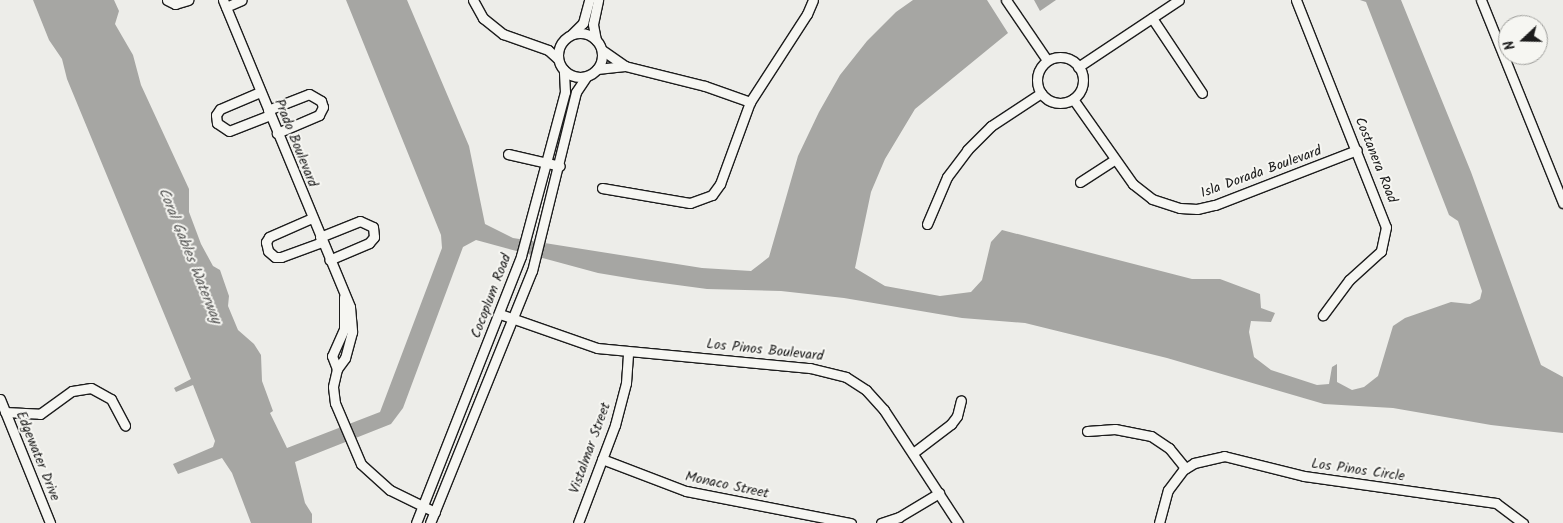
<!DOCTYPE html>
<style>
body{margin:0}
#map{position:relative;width:1563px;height:523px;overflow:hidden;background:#edede9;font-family:Kalam,sans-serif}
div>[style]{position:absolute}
.water>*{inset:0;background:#a6a6a3}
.roads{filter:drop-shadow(1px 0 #1c1c1c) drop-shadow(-1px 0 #1c1c1c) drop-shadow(0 1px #1c1c1c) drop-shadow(0 -1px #1c1c1c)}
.minor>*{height:9px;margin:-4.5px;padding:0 4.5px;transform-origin:4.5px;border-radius:4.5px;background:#f6f6f2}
.minor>.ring{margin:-4.5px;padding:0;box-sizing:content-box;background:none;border:9px solid #f6f6f2;border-radius:50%}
span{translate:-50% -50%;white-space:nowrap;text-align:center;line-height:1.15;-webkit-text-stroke:4px #f6f6f2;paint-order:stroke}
.street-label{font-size:14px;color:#1c1c1c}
.water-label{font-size:15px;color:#535352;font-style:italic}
.north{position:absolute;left:1498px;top:15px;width:50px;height:50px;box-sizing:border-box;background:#f6f6f2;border:1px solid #9f9f9c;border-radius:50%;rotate:249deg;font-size:14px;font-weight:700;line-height:20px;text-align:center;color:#1c1c1c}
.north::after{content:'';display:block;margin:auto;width:18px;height:22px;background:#1c1c1c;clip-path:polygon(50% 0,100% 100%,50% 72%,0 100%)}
</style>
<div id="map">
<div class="water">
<i style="clip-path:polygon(33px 0,114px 0,119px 11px,115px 24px,133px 55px,141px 85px,189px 189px,189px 212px,201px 244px,213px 266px,220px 270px,229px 296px,228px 306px,238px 330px,254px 344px,261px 355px,262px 381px,273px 411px,270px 413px,287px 448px,380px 412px,442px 248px,441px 235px,346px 0,407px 0,469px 146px,485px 224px,513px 238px,702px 268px,751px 271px,769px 257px,798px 156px,819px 112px,840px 75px,867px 41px,896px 12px,913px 0,987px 0,1008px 33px,915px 109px,885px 159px,871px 192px,855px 268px,885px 286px,940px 296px,971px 292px,982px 280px,991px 242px,1002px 230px,1192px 279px,1220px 279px,1260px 294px,1261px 308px,1275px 313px,1271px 322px,1251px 321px,1249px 332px,1254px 357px,1271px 370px,1317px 385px,1329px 384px,1332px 367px,1337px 364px,1337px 382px,1352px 390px,1364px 387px,1378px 376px,1393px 326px,1405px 318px,1451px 302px,1470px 304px,1480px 299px,1482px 291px,1458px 221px,1449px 215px,1366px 2px,1360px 0,1401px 0,1471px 172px,1541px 365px,1563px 377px,1563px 433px,1491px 425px,1393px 408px,1324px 404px,1167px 358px,1025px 323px,962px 318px,844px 298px,781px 291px,707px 289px,640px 280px,598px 273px,476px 240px,463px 247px,403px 408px,391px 424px,295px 462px,305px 503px,312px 514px,312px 523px,251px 523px,232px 473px,222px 458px,178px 474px,173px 464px,213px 447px,215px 441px,193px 385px,176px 392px,174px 388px,191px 379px,67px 79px,62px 59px,49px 40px)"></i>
<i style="clip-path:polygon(1034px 0,1056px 0,1040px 11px)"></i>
</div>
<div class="roads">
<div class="minor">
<i style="left:167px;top:0;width:9px;rotate:27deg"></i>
<i style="left:175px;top:4px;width:14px;rotate:-17deg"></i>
<i style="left:223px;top:0;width:332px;rotate:67.5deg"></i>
<i style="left:350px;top:307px;width:25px;rotate:85deg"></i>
<i style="left:352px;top:332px;width:27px;rotate:105deg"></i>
<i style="left:345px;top:358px;width:14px;rotate:126deg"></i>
<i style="left:337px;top:369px;width:14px;rotate:-111deg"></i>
<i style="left:332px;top:356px;width:30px;rotate:-66deg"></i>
<i style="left:344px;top:329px;width:32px;rotate:-90deg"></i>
<i style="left:473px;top:0;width:21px;rotate:61deg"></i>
<i style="left:483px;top:18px;width:26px;rotate:39deg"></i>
<i style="left:503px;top:34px;width:48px;rotate:19.6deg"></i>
<i style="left:548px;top:50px;width:13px;rotate:42deg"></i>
<i style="left:1006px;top:0;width:73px;rotate:55.7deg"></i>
<i style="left:1296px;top:0;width:244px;rotate:68.4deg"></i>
<i style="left:1386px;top:227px;width:25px;rotate:102deg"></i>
<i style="left:1381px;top:251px;width:43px;rotate:137.8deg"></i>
<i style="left:1349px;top:280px;width:44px;rotate:126.6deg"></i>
<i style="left:1481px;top:0;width:219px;rotate:68deg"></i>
<i style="left:226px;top:7px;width:17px;rotate:-24deg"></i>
<i style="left:1152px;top:18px;width:90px;rotate:56.3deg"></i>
<i class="ring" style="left:558px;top:33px;width:35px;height:35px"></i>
<i style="left:572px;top:34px;width:16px;rotate:-45deg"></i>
<i style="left:583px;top:23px;width:24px;rotate:-75deg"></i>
<i style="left:596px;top:40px;width:16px;rotate:-101deg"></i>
<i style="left:593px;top:24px;width:25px;rotate:-78deg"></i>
<i style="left:602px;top:50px;width:28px;rotate:35deg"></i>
<i class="ring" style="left:1037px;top:57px;width:37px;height:37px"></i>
<i style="left:1078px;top:67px;width:121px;rotate:-33.6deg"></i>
<i style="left:597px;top:69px;width:28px;rotate:-6deg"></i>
<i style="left:625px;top:66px;width:82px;rotate:14deg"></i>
<i style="left:705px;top:86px;width:48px;rotate:19.6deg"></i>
<i style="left:260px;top:92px;width:43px;rotate:157deg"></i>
<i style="left:220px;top:109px;width:7px;rotate:124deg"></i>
<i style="left:216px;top:115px;width:8px;rotate:83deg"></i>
<i style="left:217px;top:123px;width:14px;rotate:34deg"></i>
<i style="left:229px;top:131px;width:44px;rotate:-21.3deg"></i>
<i style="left:1073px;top:99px;width:104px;rotate:54.8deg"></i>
<i style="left:1133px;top:184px;width:24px;rotate:38deg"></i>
<i style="left:1152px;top:199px;width:29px;rotate:18deg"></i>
<i style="left:1180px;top:208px;width:17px;rotate:3deg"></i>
<i style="left:1197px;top:209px;width:18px;rotate:-13deg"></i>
<i style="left:1215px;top:205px;width:152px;rotate:-21.2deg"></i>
<i style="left:268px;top:110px;width:44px;rotate:-21.3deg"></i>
<i style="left:309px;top:94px;width:14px;rotate:30deg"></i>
<i style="left:321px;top:101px;width:6px;rotate:72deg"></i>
<i style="left:323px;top:107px;width:9px;rotate:117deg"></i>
<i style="left:319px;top:115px;width:46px;rotate:156.8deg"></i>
<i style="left:508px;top:154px;width:53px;rotate:13deg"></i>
<i style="left:1080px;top:182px;width:40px;rotate:-32.9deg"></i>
<i style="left:602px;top:188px;width:89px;rotate:9.7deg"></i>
<i style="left:690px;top:203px;width:23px;rotate:-20deg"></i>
<i style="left:712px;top:195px;width:14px;rotate:-54deg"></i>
<i style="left:720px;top:184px;width:87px;rotate:-69.9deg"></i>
<i style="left:750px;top:102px;width:105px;rotate:-57.1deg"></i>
<i style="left:807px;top:14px;width:15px;rotate:-67deg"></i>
<i style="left:312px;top:218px;width:47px;rotate:156.2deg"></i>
<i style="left:269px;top:237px;width:6px;rotate:121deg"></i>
<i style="left:266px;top:242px;width:9px;rotate:77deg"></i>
<i style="left:268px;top:251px;width:9px;rotate:41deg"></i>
<i style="left:275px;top:257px;width:6px"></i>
<i style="left:281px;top:257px;width:44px;rotate:-20.1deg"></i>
<i style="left:927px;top:224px;width:51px;rotate:-66.9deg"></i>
<i style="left:947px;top:177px;width:34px;rotate:-53deg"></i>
<i style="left:967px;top:150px;width:34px;rotate:-45deg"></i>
<i style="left:991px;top:126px;width:60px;rotate:-33.4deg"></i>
<i style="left:320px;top:237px;width:43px;rotate:-21.8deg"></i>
<i style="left:360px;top:221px;width:14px;rotate:25deg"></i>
<i style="left:373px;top:227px;width:10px;rotate:84deg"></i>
<i style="left:374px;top:237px;width:8px;rotate:130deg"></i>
<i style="left:369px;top:243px;width:43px;rotate:157deg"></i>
<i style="left:500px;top:314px;width:103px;rotate:19.3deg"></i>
<i style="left:597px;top:348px;width:214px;rotate:5.4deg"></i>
<i style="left:810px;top:368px;width:37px;rotate:14deg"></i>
<i style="left:846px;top:377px;width:24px;rotate:33deg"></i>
<i style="left:866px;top:390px;width:27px;rotate:48deg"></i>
<i style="left:884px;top:410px;width:135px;rotate:56.8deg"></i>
<i style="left:337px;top:369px;width:18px;rotate:103deg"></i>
<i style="left:333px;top:387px;width:16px;rotate:83deg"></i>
<i style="left:335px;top:403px;width:66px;rotate:66.9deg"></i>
<i style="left:361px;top:464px;width:39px;rotate:42deg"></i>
<i style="left:390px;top:490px;width:50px;rotate:26.1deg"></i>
<i style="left:0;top:399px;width:134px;rotate:68deg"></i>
<i style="left:5px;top:412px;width:35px;rotate:3deg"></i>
<i style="left:40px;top:414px;width:39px;rotate:-36deg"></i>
<i style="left:72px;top:391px;width:19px;rotate:-9deg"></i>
<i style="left:91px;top:388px;width:23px;rotate:29deg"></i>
<i style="left:111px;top:399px;width:30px;rotate:62deg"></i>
<i style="left:1087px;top:431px;width:28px;rotate:-4deg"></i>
<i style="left:1115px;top:429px;width:37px;rotate:11deg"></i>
<i style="left:1151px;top:436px;width:22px;rotate:34deg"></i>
<i style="left:1169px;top:448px;width:26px;rotate:51deg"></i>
<i style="left:913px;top:453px;width:48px;rotate:-37.3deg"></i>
<i style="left:951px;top:424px;width:10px;rotate:-53deg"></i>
<i style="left:957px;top:416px;width:16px;rotate:-76deg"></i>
<i style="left:602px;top:459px;width:90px;rotate:20.9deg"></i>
<i style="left:686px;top:491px;width:168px;rotate:11deg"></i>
<i style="left:416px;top:523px;width:287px;rotate:-68.5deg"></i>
<i style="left:521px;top:256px;width:170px;rotate:-75deg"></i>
<i style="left:565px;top:92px;width:22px;rotate:-93deg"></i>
<i style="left:430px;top:523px;width:272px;rotate:-68deg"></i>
<i style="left:532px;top:271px;width:184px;rotate:-76.2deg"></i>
<i style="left:576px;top:92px;width:18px;rotate:-56deg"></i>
<i style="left:578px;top:523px;width:105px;rotate:-69.3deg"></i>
<i style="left:615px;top:425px;width:43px;rotate:-75.3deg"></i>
<i style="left:626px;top:383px;width:31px;rotate:-86deg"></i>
<i style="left:881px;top:523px;width:19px;rotate:-18deg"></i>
<i style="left:899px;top:517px;width:47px;rotate:-31deg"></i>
<i style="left:1159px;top:523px;width:34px;rotate:-75deg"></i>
<i style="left:1168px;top:490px;width:25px;rotate:-53deg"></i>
<i style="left:1183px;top:470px;width:13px;rotate:-32deg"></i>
<i style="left:1194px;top:463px;width:31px;rotate:-13deg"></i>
<i style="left:1224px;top:456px;width:82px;rotate:14deg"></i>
<i style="left:1304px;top:476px;width:194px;rotate:8deg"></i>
<i style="left:1496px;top:503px;width:34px;rotate:37deg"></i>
</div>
</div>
<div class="street-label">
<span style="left:296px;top:143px;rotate:68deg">Prado Boulevard</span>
<span style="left:1376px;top:160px;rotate:68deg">Costanera Road</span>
<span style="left:1261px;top:172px;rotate:-20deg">Isla Dorada Boulevard</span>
<span style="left:491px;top:296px;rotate:-69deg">Cocoplum Road</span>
<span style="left:765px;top:350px;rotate:6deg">Los Pinos Boulevard</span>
<span style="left:590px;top:448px;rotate:-70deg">Vistalmar Street</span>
<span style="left:38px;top:456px;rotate:68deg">Edgewater Drive</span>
<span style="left:1358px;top:470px;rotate:8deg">Los Pinos Circle</span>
<span style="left:727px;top:485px;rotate:12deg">Monaco Street</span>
</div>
<div class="water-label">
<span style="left:189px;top:256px;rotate:68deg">Coral Gables Waterway</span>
</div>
<div class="north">N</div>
</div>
